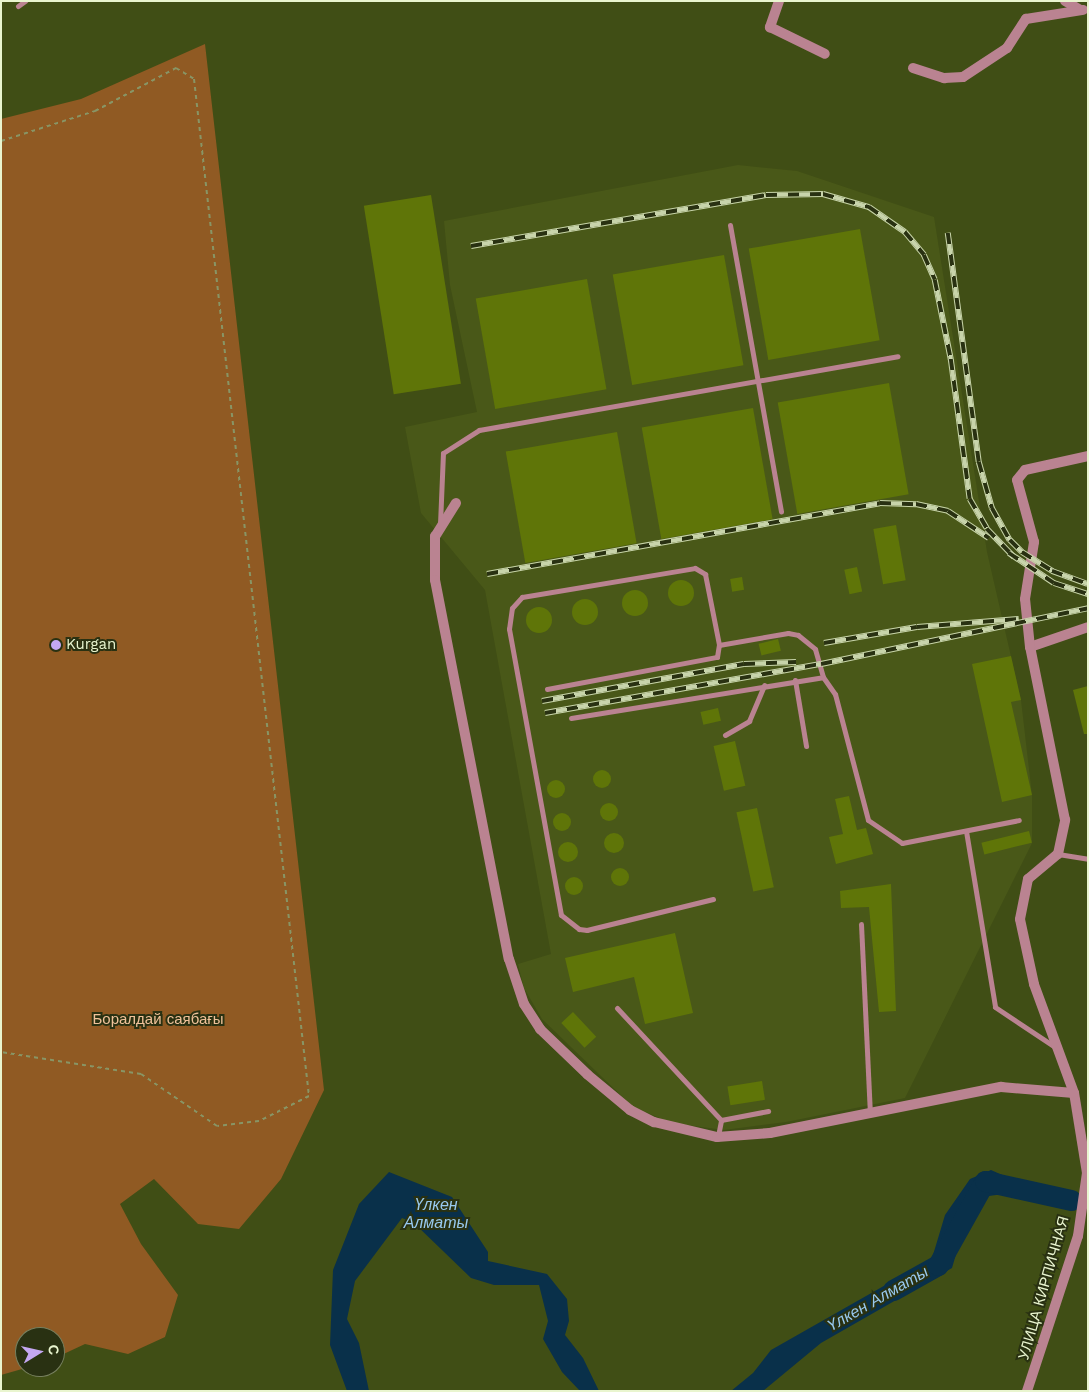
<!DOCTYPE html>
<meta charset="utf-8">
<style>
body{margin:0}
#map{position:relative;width:1089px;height:1392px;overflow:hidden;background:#404e15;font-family:"Work Sans",sans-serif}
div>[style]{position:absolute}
.built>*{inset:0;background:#495818}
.green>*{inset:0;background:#905a23}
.water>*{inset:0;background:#09304a}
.river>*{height:21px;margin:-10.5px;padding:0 10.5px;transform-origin:10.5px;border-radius:10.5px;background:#09304a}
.building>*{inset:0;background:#5f7508;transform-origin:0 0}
.round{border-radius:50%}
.path>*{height:2px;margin-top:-1px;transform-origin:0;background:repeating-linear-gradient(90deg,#889565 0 4px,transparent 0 8px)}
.service>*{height:5px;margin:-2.5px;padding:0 2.5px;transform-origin:2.5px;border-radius:2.5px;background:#ba8391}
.minor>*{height:10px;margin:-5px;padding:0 5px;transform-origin:5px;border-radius:5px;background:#ba8391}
.rail>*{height:5.5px;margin-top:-2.75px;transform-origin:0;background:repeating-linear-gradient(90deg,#293112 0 11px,#c8d4ab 0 22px);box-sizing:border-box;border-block:1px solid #c8d4ab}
.dots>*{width:14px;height:14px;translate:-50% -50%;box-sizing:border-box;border:2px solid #293112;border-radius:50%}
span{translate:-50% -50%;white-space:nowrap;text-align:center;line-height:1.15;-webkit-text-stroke:4px #293112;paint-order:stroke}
.poi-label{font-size:15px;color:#e9f5cf}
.left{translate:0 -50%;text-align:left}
.park-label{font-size:15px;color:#f0c29a}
.street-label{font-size:15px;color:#e9f5cf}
.water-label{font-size:16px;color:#98c9ef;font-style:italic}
.frame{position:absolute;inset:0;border:2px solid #e9f5cf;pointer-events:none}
.north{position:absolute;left:15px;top:1327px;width:50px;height:50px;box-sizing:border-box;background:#293112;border:1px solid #767f5e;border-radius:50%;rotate:81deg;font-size:14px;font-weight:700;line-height:20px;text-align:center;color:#e9f5cf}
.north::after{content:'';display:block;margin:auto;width:18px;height:22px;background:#c4a7f1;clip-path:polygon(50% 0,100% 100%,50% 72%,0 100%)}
</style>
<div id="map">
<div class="built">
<i style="clip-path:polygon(738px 165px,797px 171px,934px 217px,987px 552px,1021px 700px,1032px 795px,1032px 843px,905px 1098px,786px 1122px,724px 1130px,671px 1123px,632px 1106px,542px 1019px,524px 988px,518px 964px,551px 954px,485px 590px,421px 513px,405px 427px,477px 412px,450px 285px,444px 221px)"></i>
</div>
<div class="green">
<i style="clip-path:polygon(205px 44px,324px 1090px,281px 1179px,239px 1229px,198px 1224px,154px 1179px,120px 1204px,141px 1244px,178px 1295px,165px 1337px,128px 1354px,85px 1344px,55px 1358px,55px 1337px,25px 1337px,25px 1367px,29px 1367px,1px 1375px,1px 119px,81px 99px)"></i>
</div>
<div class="water">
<i style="clip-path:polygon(991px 1170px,1020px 1183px,1022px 1198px,1003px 1194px,982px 1197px,969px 1210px,952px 1268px,821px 1343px,763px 1391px,731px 1391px,753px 1373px,771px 1350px,889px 1283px,920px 1276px,930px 1265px,945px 1215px,970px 1179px)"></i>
<i style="clip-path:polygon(389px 1172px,452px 1197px,488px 1252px,488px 1261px,547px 1274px,567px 1299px,569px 1321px,565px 1335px,583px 1358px,599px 1391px,580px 1391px,562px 1372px,543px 1339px,548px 1321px,539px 1285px,494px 1285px,471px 1278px,414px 1223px,402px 1218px,355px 1281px,347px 1319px,359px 1343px,369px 1391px,347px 1391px,330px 1345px,333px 1270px,359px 1204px)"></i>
</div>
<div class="river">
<i style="left:893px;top:1290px;width:51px;rotate:-29.1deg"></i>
<i style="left:938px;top:1265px;width:96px;rotate:-60.8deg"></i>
<i style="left:985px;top:1181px;width:88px;rotate:12.5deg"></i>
</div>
<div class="building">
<i style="left:431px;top:195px;width:191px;height:68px;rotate:81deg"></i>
<i style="left:860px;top:229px;width:113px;height:113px;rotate:80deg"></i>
<i style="left:724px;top:255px;width:112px;height:113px;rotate:80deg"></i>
<i style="left:587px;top:279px;width:112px;height:113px;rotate:80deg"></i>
<i style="left:889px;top:383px;width:113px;height:113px;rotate:80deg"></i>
<i style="left:753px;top:408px;width:113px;height:113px;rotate:80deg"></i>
<i style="left:617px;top:432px;width:113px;height:113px;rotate:80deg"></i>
<i style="left:896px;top:525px;width:56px;height:23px;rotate:80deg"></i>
<i style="left:857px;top:567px;width:25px;height:13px;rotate:78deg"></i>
<i style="left:742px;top:577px;width:13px;height:12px;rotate:81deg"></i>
<i class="round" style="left:668px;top:580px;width:26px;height:26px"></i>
<i class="round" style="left:622px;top:590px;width:26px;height:26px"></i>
<i class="round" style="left:572px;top:599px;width:26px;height:26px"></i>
<i class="round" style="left:526px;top:607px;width:26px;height:26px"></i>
<i style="left:778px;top:639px;width:12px;height:20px;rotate:76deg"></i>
<i style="clip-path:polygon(1011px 656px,1021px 700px,1011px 702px,1032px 795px,1002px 802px,972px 664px)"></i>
<i style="clip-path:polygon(1088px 686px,1088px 734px,1084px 734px,1073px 690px)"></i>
<i style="left:718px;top:708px;width:13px;height:18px;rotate:77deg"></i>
<i style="left:735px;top:741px;width:46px;height:22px;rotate:77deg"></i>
<i class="round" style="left:593px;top:770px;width:18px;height:18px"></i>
<i class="round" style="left:547px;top:780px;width:18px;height:18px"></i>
<i style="clip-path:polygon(849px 796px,857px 830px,866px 828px,873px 854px,836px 864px,829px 837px,843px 834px,835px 799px)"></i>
<i class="round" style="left:600px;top:803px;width:18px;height:18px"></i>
<i style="left:757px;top:808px;width:81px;height:21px;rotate:78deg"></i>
<i class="round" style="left:553px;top:813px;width:18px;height:18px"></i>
<i style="left:1029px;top:831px;width:12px;height:49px;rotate:76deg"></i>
<i class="round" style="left:604px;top:833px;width:20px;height:20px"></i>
<i class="round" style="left:558px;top:842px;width:20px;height:20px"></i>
<i class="round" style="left:611px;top:868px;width:18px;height:18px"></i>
<i class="round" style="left:565px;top:877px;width:18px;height:18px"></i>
<i style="clip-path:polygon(891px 884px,896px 1011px,879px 1012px,869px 907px,841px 908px,840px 891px)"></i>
<i style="clip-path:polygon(675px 933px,693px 1013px,645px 1024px,634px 977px,573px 992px,565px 958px)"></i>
<i style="left:573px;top:1012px;width:34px;height:16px;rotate:47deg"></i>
<i style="left:762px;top:1081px;width:19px;height:35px;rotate:81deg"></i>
</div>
<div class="path">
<i style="left:1px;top:141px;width:99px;rotate:-17.7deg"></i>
<i style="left:95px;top:111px;width:92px;rotate:-28deg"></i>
<i style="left:176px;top:68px;width:21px;rotate:31deg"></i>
<i style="left:194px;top:79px;width:1023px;rotate:83.55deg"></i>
<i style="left:309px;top:1096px;width:56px;rotate:153.4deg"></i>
<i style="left:259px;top:1121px;width:42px;rotate:173.2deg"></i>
<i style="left:217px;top:1126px;width:92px;rotate:-145.6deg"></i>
<i style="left:141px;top:1074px;width:142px;rotate:-171.1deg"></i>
</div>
<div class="service">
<i style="left:18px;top:6px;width:9px;rotate:-36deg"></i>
<i style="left:730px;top:225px;width:291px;rotate:79.9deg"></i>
<i style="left:440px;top:524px;width:71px;rotate:-87.6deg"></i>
<i style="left:443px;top:453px;width:43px;rotate:-32.6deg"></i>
<i style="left:479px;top:430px;width:425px;rotate:-10deg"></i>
<i style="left:795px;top:680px;width:67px;rotate:80.5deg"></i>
<i style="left:547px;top:689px;width:173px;rotate:-10.7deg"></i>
<i style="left:717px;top:657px;width:12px;rotate:-81deg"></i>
<i style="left:571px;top:718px;width:255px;rotate:-9.2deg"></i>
<i style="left:823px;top:677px;width:21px;rotate:55deg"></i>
<i style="left:835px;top:694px;width:130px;rotate:75.3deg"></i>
<i style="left:868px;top:820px;width:41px;rotate:34.1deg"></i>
<i style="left:902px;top:843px;width:119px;rotate:-11.1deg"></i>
<i style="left:725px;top:735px;width:28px;rotate:-30deg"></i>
<i style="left:749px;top:721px;width:39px;rotate:-67deg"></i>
<i style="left:966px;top:831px;width:178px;rotate:80.6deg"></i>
<i style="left:995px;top:1007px;width:72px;rotate:33.7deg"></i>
<i style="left:1058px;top:854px;width:30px;rotate:9deg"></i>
<i style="left:713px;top:899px;width:130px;rotate:166.2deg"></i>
<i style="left:587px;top:930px;width:8px;rotate:-173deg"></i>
<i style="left:579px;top:929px;width:23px;rotate:-142deg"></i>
<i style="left:561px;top:915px;width:291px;rotate:-100.3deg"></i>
<i style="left:509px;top:629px;width:21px;rotate:-82deg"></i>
<i style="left:512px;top:608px;width:15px;rotate:-48deg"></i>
<i style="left:522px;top:597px;width:175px;rotate:-9.5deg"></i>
<i style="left:695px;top:568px;width:12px;rotate:31deg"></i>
<i style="left:705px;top:574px;width:72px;rotate:78.8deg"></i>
<i style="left:719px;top:645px;width:70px;rotate:-9.9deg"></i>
<i style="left:788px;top:633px;width:10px;rotate:11deg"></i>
<i style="left:798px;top:635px;width:22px;rotate:39deg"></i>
<i style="left:815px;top:649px;width:29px;rotate:74deg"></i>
<i style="left:861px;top:924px;width:189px;rotate:87.3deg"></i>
<i style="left:617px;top:1008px;width:153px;rotate:47.1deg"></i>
<i style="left:718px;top:1136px;width:16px;rotate:-79deg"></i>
<i style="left:721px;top:1120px;width:48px;rotate:-10.8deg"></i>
</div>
<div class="minor">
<i style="left:779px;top:1px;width:28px;rotate:109deg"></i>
<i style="left:770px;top:27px;width:61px;rotate:26.1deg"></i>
<i style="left:1065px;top:1px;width:16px;rotate:30deg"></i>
<i style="left:913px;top:68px;width:33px;rotate:18deg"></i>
<i style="left:944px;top:78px;width:19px;rotate:-3deg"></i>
<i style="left:963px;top:77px;width:53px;rotate:-33.4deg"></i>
<i style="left:1007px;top:48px;width:35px;rotate:-57deg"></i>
<i style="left:1026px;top:19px;width:58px;rotate:-9deg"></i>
<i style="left:456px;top:503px;width:39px;rotate:122deg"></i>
<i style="left:435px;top:536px;width:44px;rotate:90deg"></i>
<i style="left:435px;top:580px;width:386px;rotate:79deg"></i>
<i style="left:509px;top:959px;width:47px;rotate:71.6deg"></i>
<i style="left:524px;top:1004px;width:30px;rotate:57deg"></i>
<i style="left:540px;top:1029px;width:66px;rotate:43.8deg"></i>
<i style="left:588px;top:1075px;width:55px;rotate:39.8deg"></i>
<i style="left:630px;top:1110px;width:27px;rotate:27deg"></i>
<i style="left:654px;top:1122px;width:65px;rotate:13.4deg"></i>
<i style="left:717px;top:1137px;width:53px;rotate:-4.3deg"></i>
<i style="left:770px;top:1133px;width:236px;rotate:-11.3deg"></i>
<i style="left:1001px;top:1087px;width:73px;rotate:4.7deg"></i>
<i style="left:1030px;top:647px;width:61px;rotate:-19deg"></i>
<i style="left:1027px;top:1391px;width:163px;rotate:-71.8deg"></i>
<i style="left:1078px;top:1236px;width:64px;rotate:-81.9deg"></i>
<i style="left:1087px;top:1173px;width:81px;rotate:-99.2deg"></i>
<i style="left:1074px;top:1093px;width:116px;rotate:-110.2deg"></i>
<i style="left:1034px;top:984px;width:66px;rotate:-102.2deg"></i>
<i style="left:1020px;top:919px;width:41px;rotate:-78.7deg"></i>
<i style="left:1028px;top:879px;width:39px;rotate:-40deg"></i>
<i style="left:1058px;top:854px;width:35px;rotate:-78deg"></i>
<i style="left:1065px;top:820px;width:177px;rotate:-101.4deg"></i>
<i style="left:1030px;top:647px;width:48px;rotate:-95.9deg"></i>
<i style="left:1025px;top:599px;width:58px;rotate:-81deg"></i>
<i style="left:1034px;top:542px;width:64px;rotate:-105.3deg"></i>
<i style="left:1017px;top:480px;width:13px;rotate:-51deg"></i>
<i style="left:1025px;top:470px;width:65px;rotate:-12.5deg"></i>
</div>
<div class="rail">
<i style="left:948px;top:233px;width:231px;rotate:82.3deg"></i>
<i style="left:979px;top:462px;width:48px;rotate:74.2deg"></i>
<i style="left:992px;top:508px;width:37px;rotate:61deg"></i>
<i style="left:1010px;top:540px;width:17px;rotate:45deg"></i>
<i style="left:1022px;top:552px;width:36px;rotate:32deg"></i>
<i style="left:1052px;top:571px;width:38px;rotate:20deg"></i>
<i style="left:471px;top:246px;width:299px;rotate:-9.8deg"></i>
<i style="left:766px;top:195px;width:57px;rotate:-1deg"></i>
<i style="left:823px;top:194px;width:48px;rotate:15.8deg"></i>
<i style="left:869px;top:207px;width:44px;rotate:34.8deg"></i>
<i style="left:905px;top:232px;width:30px;rotate:50deg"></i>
<i style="left:924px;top:255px;width:27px;rotate:66deg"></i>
<i style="left:935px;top:280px;width:81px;rotate:78.6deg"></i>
<i style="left:951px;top:359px;width:141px;rotate:82.3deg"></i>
<i style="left:970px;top:499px;width:34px;rotate:60deg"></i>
<i style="left:987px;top:529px;width:39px;rotate:46deg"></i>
<i style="left:1009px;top:553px;width:54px;rotate:33.7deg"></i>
<i style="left:1054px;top:583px;width:36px;rotate:18deg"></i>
<i style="left:487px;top:574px;width:399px;rotate:-10.2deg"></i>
<i style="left:880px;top:503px;width:36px;rotate:2deg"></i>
<i style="left:916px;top:504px;width:33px;rotate:12deg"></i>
<i style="left:948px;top:511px;width:49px;rotate:33.4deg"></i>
<i style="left:824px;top:643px;width:94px;rotate:-9.8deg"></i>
<i style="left:917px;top:627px;width:102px;rotate:-4.5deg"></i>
<i style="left:542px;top:701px;width:205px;rotate:-10.4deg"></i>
<i style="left:744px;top:664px;width:52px;rotate:-2.2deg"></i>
<i style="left:545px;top:713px;width:280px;rotate:-10.1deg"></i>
<i style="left:821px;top:664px;width:273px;rotate:-11.8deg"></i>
</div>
<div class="dots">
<i style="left:56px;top:645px;background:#c4a7f1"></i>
</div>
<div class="poi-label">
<span class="left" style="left:66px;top:645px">Kurgan</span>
</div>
<div class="park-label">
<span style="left:158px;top:1020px">Боралдай саябағы</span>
</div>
<div class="street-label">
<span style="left:1044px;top:1288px;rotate:-74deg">УЛИЦА КИРПИЧНАЯ</span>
</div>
<div class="water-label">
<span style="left:436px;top:1214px">Үлкен<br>Алматы</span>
<span style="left:878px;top:1299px;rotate:-30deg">Үлкен Алматы</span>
</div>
<div class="frame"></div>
<div class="north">С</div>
</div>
